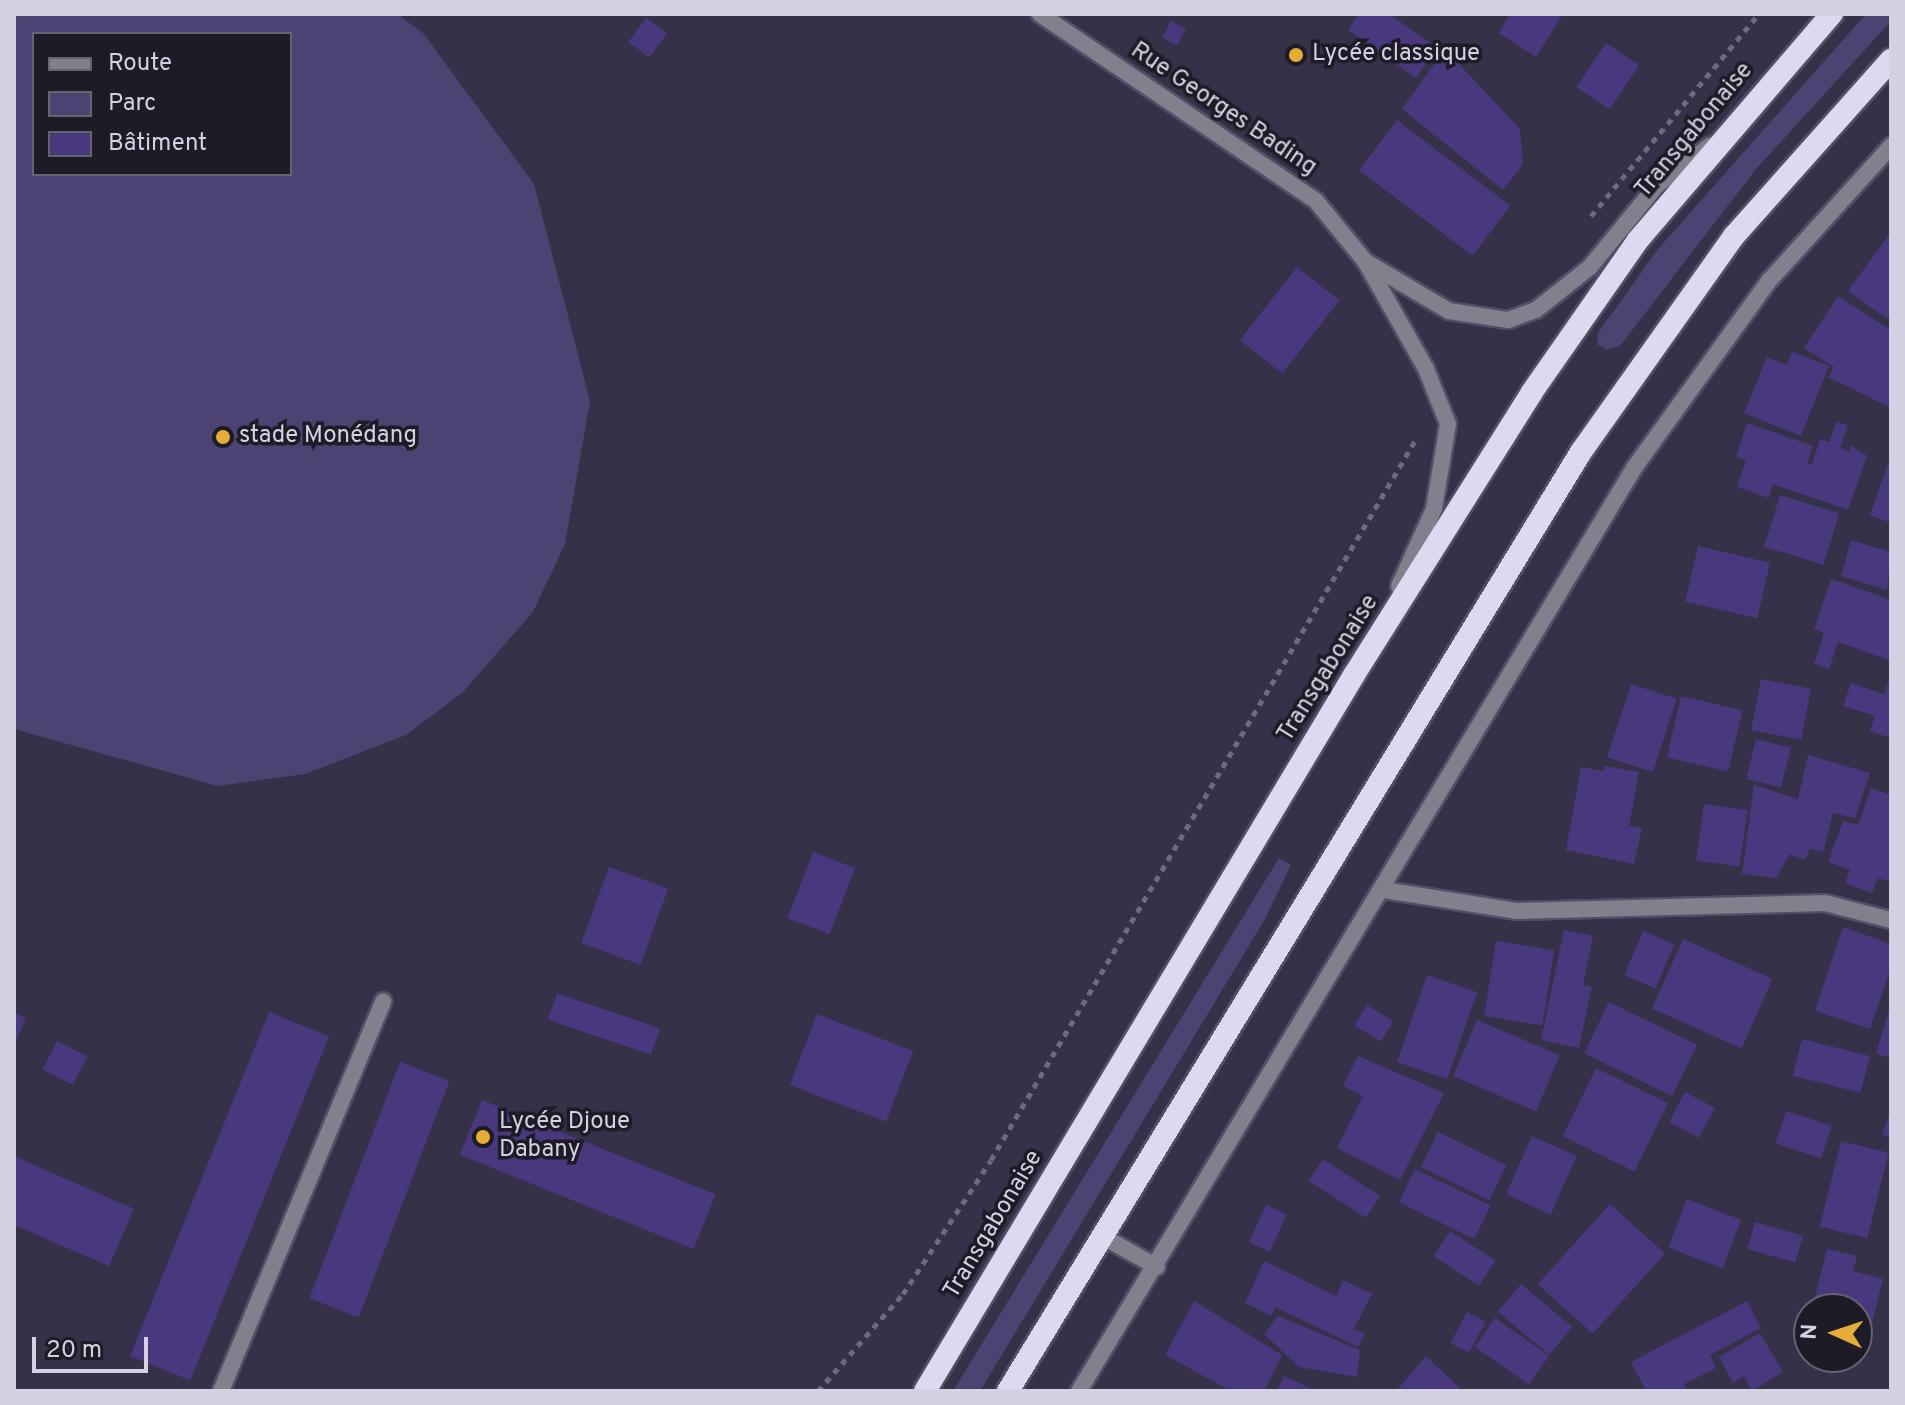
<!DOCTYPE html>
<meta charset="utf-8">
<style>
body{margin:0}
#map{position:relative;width:1905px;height:1405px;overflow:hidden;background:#353149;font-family:Overpass,sans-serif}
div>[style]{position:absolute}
.green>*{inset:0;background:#4c4372}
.building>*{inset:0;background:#49387d;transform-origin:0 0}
.path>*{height:5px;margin-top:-2.5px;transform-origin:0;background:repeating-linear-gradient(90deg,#6e6b80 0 6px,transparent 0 12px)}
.roads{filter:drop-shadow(2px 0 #524e65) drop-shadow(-2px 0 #524e65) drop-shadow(0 2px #524e65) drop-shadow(0 -2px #524e65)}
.minor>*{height:16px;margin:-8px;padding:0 8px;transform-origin:8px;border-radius:8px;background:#81808d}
.tertiary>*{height:16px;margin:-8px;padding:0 8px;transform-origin:8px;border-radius:8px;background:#81808d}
.trunk>*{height:22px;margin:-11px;padding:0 11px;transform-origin:11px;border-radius:11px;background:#dcdaf0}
.dots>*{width:22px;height:22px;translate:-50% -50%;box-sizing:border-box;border:4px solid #1c1b26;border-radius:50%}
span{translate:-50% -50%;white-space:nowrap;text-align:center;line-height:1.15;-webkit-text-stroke:7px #1c1b26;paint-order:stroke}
.poi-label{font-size:24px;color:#d4d2e2}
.left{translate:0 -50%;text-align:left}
.street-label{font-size:24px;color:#d4d2e2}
.frame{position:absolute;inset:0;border:16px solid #d4d2e2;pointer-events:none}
.legend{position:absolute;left:32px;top:32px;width:260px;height:144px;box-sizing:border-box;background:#1c1b26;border:2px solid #666471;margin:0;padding:10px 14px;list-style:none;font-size:24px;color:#d4d2e2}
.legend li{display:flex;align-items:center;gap:16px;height:40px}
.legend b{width:40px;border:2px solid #666471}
.north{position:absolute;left:1793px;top:1293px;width:80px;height:80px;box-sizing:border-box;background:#1c1b26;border:2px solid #666471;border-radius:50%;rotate:273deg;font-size:22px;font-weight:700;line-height:32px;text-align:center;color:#d4d2e2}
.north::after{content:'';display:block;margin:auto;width:28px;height:36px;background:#e5ad36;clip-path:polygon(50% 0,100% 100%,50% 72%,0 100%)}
.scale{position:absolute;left:32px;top:1337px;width:116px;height:36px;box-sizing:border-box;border:4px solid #d4d2e2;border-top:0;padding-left:10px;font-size:24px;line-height:28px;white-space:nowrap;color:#d4d2e2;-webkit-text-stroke:6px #1c1b26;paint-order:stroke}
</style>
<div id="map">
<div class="green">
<i style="clip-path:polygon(evenodd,14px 14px,397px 14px,423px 33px,534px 184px,590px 401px,565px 544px,533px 612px,462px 693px,406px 735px,305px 774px,218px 786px,14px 729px,14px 14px,290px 34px,290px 174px,34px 174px,34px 34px,290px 34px)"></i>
<i style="clip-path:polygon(1866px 14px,1891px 14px,1891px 21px,1756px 169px,1620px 346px,1606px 350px,1597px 344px,1598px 333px,1658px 249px)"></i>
<i style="clip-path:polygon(1279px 858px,1291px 865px,1265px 919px,980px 1391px,953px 1391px)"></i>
</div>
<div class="building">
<i style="clip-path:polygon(1359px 14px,1389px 14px,1437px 48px,1416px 78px,1348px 30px)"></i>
<i style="clip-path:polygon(1510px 14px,1563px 14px,1536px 57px,1499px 33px)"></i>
<i style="left:646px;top:18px;width:26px;height:30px;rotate:36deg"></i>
<i style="left:1171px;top:21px;width:17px;height:19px;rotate:28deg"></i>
<i style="left:1606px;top:43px;width:40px;height:53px;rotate:34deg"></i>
<i style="clip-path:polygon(1445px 49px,1520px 129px,1523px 164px,1503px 190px,1402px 109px)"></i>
<i style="left:1397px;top:120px;width:142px;height:63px;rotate:37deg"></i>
<i style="clip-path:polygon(1891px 232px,1891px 313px,1887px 319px,1848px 291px)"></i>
<i style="left:1297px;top:267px;width:54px;height:93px;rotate:38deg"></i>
<i style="clip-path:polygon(1838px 296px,1891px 330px,1891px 408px,1828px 377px,1834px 367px,1804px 348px)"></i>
<i style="clip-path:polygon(1792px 352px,1829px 366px,1801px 436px,1744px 413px,1767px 357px,1787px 365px)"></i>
<i style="clip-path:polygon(1836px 422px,1848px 425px,1840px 448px,1850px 452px,1851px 445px,1867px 456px,1848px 510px,1773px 484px,1769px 498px,1737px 487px,1746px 460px,1736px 457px,1747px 423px,1813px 446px,1807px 463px,1812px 465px,1820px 439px,1829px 442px)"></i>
<i style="clip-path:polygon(1891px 455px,1891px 523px,1870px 515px)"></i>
<i style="left:1780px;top:495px;width:62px;height:54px;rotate:17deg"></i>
<i style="clip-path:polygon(1851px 540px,1891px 552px,1887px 590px,1841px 576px)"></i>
<i style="left:1698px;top:546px;width:74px;height:57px;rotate:13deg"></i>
<i style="clip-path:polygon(1831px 579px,1891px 600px,1891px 661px,1838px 642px,1829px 669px,1814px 664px,1824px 633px,1814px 629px)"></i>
<i style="clip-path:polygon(1891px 674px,1891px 738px,1870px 731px,1875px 716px,1843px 706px,1851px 683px,1884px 694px)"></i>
<i style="left:1761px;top:679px;width:51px;height:52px;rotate:11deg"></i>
<i style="left:1631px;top:684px;width:48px;height:77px;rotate:18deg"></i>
<i style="left:1681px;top:696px;width:63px;height:63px;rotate:13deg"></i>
<i style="left:1756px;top:739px;width:36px;height:41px;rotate:14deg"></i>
<i style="clip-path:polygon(1808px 755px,1870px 773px,1855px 818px,1833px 813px,1823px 852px,1810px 849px,1805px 860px,1790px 854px,1776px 878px,1742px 874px,1754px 785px,1798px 799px)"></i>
<i style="clip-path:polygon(1605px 766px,1639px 772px,1629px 826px,1642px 828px,1634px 864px,1566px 850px,1581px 767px,1603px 771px)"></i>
<i style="clip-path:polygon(1871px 788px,1891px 795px,1891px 882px,1878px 878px,1872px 893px,1845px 883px,1850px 870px,1828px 862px,1843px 821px,1858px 825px)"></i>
<i style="left:1704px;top:804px;width:44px;height:57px;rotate:8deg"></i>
<i style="left:813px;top:852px;width:45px;height:71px;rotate:21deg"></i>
<i style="left:609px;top:867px;width:63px;height:81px;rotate:20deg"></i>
<i style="clip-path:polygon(1843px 927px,1891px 944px,1891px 967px,1870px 1029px,1815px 1011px)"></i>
<i style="clip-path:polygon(1564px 930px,1593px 936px,1583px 985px,1592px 987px,1579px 1048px,1541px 1040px)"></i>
<i style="left:1643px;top:931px;width:34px;height:48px;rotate:23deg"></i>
<i style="left:1683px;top:939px;width:98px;height:76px;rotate:24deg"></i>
<i style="left:1496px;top:941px;width:59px;height:76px;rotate:9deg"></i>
<i style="left:1427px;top:975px;width:53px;height:92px;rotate:19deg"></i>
<i style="left:557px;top:993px;width:109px;height:28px;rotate:19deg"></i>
<i style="left:1609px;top:1002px;width:98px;height:57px;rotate:26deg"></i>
<i style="left:1367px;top:1005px;width:31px;height:24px;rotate:32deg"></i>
<i style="clip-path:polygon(1890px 1006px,1891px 1006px,1891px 1058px,1876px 1054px)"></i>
<i style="left:269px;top:1012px;width:65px;height:371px;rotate:22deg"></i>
<i style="clip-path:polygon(14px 1013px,26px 1018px,14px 1045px)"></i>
<i style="left:817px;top:1014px;width:103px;height:76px;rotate:21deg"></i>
<i style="left:1477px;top:1020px;width:90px;height:61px;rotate:23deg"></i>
<i style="left:1802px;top:1039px;width:70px;height:38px;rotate:14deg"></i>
<i style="left:57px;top:1041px;width:34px;height:32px;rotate:27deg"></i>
<i style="clip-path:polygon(1358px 1056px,1444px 1093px,1400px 1180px,1337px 1148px,1363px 1096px,1343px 1086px)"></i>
<i style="left:400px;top:1062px;width:53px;height:253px;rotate:21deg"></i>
<i style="left:1596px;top:1068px;width:80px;height:76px;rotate:26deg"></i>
<i style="left:1685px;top:1092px;width:34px;height:34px;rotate:28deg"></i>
<i style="left:482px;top:1100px;width:252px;height:59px;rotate:22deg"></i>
<i style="clip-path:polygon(1891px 1108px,1891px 1138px,1882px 1135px)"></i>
<i style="left:1786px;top:1111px;width:48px;height:34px;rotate:18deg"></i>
<i style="left:1438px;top:1132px;width:76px;height:39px;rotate:26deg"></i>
<i style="left:1532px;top:1136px;width:49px;height:64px;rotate:24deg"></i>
<i style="left:1841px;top:1141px;width:49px;height:88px;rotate:14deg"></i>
<i style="clip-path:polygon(14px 1156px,134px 1209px,109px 1266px,14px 1225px)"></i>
<i style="left:1323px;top:1159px;width:68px;height:26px;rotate:33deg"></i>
<i style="left:1415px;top:1169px;width:84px;height:37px;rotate:26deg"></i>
<i style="left:1687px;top:1199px;width:58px;height:52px;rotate:21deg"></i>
<i style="left:1610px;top:1204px;width:74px;height:108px;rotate:42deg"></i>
<i style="left:1266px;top:1205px;width:23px;height:41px;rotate:25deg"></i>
<i style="left:1755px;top:1222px;width:50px;height:28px;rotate:16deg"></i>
<i style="left:1450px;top:1231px;width:54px;height:30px;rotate:33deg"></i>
<i style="clip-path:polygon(1827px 1249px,1857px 1256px,1853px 1271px,1883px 1279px,1869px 1335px,1857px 1332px,1857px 1309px,1812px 1309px)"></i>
<i style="clip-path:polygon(1264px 1261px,1336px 1296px,1343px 1280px,1372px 1294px,1354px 1329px,1365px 1334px,1358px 1347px,1275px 1307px,1271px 1316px,1245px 1303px)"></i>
<i style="left:1521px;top:1284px;width:67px;height:36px;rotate:40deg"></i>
<i style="clip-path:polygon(1194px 1301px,1282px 1355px,1264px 1391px,1231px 1391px,1165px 1355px)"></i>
<i style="clip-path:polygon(1747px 1301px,1761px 1328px,1710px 1355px,1716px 1368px,1684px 1384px,1688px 1391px,1646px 1391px,1631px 1362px)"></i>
<i style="left:1467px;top:1312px;width:21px;height:35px;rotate:28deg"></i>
<i style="clip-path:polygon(1278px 1316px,1360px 1350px,1357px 1377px,1299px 1367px,1264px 1334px)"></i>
<i style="left:1495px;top:1318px;width:66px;height:35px;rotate:35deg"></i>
<i style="clip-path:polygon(1760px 1333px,1783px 1372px,1752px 1391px,1744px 1376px,1733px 1383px,1719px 1357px)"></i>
<i style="clip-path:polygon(1426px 1356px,1463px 1391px,1396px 1391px)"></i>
<i style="clip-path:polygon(1284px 1376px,1316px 1391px,1277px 1391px)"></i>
</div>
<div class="path">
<i style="left:1591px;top:216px;width:263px;rotate:-50.3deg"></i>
<i style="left:818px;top:1391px;width:129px;rotate:-48.8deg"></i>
<i style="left:903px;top:1294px;width:160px;rotate:-56.7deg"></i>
<i style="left:991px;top:1160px;width:837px;rotate:-59.48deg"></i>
</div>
<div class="roads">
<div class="minor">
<i style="left:1384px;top:890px;width:134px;rotate:9deg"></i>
<i style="left:1516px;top:911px;width:309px;rotate:-1.5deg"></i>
<i style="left:1825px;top:903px;width:68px;rotate:14.4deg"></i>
<i style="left:1102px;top:1236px;width:63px;rotate:29.4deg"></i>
<i style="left:221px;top:1391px;width:422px;rotate:-67.4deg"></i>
<i style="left:1079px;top:1391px;width:1077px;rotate:-58.98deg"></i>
<i style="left:1634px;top:468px;width:231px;rotate:-54.2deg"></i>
<i style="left:1769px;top:281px;width:182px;rotate:-47.9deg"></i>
</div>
<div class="tertiary">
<i style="left:1040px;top:14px;width:333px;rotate:34.1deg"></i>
<i style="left:1316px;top:201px;width:77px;rotate:50.8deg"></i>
<i style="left:1365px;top:261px;width:124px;rotate:60.5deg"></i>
<i style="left:1426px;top:369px;width:59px;rotate:68.2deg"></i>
<i style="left:1448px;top:424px;width:86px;rotate:99.4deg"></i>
<i style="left:1434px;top:509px;width:85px;rotate:114.4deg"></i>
<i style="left:1366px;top:262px;width:96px;rotate:30.6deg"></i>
<i style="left:1449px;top:311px;width:60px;rotate:8.7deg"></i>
<i style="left:1508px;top:320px;width:30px;rotate:-20deg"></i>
<i style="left:1536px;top:310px;width:69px;rotate:-38.5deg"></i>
<i style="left:1590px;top:267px;width:106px;rotate:-50.7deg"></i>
<i style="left:1657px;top:185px;width:67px;rotate:-36.5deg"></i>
</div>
<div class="trunk">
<i style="left:925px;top:1391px;width:835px;rotate:-59.07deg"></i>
<i style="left:1354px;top:675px;width:334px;rotate:-57.8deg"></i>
<i style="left:1532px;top:392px;width:185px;rotate:-55.1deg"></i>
<i style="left:1638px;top:240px;width:298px;rotate:-49.4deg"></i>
<i style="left:1008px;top:1391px;width:1100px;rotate:-58.61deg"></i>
<i style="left:1581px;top:452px;width:265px;rotate:-54.7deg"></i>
<i style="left:1734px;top:236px;width:236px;rotate:-48.3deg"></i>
</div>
</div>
<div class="dots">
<i style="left:1296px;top:55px;background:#e5ad36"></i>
<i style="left:223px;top:437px;background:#e5ad36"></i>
<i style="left:483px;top:1137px;background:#e5ad36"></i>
</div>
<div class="poi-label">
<span class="left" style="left:1312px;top:55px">Lycée classique</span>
<span class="left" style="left:239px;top:437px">stade Monédang</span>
<span class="left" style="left:499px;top:1137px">Lycée Djoue<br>Dabany</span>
</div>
<div class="street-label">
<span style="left:1223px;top:110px;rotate:34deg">Rue Georges Bading</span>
<span style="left:1695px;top:131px;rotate:-50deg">Transgabonaise</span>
<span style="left:1329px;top:669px;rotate:-58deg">Transgabonaise</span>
<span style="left:994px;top:1225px;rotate:-59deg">Transgabonaise</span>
</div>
<div class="frame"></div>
<ul class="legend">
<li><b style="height:10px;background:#81808d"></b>Route</li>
<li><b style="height:22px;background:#4c4372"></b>Parc</li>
<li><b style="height:22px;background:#49387d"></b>Bâtiment</li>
</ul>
<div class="north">N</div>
<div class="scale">20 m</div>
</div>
